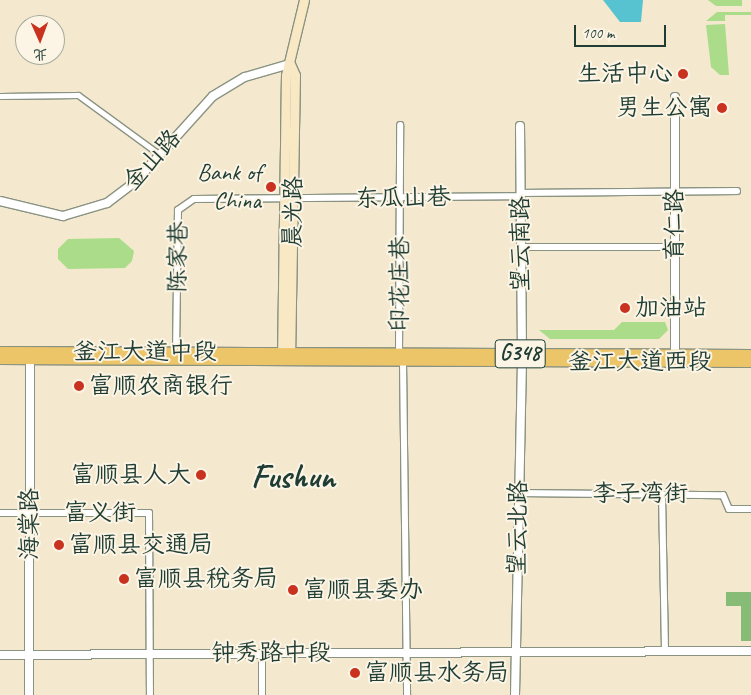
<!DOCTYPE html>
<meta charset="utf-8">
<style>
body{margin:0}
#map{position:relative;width:751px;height:695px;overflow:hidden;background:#f4e9cf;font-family:Caveat,"LXGW WenKai TC",sans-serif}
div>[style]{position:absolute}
.green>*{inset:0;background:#aadc8a}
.forest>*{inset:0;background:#87bc76}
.water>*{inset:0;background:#57c3d0}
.roads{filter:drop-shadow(1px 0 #8a9382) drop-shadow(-1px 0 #8a9382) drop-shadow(0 1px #8a9382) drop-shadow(0 -1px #8a9382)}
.pedestrian>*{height:5px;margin:-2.5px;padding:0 2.5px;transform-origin:2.5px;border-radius:2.5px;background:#fff}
.minor>*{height:6px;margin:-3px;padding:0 3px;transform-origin:3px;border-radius:3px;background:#fff}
.tertiary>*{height:8px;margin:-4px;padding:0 4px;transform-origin:4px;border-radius:4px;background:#fff}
.secondary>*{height:9px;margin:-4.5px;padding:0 4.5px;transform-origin:4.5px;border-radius:4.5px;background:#f8e8c3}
.primary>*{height:10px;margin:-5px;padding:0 5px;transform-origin:5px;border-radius:5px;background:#edc569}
.dots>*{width:14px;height:14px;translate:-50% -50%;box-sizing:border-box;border:2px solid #fcf5e5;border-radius:50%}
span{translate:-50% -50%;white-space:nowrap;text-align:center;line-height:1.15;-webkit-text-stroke:4px #fcf5e5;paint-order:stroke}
.shield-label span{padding:1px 4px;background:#fcf5e5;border:1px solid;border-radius:4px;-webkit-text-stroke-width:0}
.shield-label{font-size:22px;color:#1f3d34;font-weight:700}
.poi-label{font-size:24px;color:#1f3d34}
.right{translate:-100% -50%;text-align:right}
.left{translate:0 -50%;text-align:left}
.street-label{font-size:24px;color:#1f3d34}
.town-label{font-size:34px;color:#1f3d34;font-weight:700}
.north{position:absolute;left:15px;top:15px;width:50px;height:50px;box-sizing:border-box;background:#fcf5e5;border:1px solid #a4ab9e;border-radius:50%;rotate:178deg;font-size:14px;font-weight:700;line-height:20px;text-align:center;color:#1f3d34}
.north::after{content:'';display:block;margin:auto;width:18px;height:22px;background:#c8321e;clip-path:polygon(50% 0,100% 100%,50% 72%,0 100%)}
.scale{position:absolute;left:574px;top:25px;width:92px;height:22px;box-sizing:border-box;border:2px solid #1f3d34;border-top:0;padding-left:6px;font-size:15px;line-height:18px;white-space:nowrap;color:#1f3d34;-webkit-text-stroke:4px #fcf5e5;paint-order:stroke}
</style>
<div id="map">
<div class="green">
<i style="clip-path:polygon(708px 0,742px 0,742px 6px,716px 6px)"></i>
<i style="clip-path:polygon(717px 12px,751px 12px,751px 15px,725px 15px,725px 21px,706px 21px)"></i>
<i style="clip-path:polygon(725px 24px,729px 75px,720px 75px,711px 67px,706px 25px)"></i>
<i style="clip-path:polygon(119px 238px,134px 251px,132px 261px,125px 268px,68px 269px,58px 259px,58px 249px,68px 239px)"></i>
<i style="clip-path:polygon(622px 322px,665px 322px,668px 330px,659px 339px,550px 339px,539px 330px,614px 330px)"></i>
</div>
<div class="forest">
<i style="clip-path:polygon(726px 592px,751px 592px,751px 641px,741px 641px,741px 606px,726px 606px)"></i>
</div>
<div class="water">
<i style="clip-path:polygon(603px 0,643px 0,641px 22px,620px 22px)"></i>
</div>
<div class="roads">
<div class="pedestrian">
<i style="left:0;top:96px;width:78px;rotate:-0.7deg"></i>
<i style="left:78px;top:95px;width:100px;rotate:36.1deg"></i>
</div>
<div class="minor">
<i style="left:521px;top:193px;width:216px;rotate:-0.5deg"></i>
<i style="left:521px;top:247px;width:155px"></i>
<i style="left:176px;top:353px;width:143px;rotate:-89.2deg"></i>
<i style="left:178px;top:210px;width:19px;rotate:-35deg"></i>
<i style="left:194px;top:199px;width:327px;rotate:-0.5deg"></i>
<i style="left:399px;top:353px;width:228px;rotate:-89.7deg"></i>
<i style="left:403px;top:361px;width:334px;rotate:89.3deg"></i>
<i style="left:519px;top:493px;width:204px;rotate:0.6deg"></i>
<i style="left:723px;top:495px;width:15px;rotate:67deg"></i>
<i style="left:729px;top:509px;width:22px"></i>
<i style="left:662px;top:494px;width:158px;rotate:88.9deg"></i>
<i style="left:0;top:513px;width:149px"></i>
<i style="left:149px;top:513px;width:182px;rotate:89.7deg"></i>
<i style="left:262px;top:695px;width:41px;rotate:-90deg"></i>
</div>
<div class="tertiary">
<i style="left:0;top:201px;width:65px;rotate:13.4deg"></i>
<i style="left:63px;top:216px;width:46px;rotate:-16.5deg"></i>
<i style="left:107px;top:203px;width:38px;rotate:-37deg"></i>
<i style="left:137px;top:180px;width:113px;rotate:-47.9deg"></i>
<i style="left:213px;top:96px;width:37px;rotate:-31deg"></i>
<i style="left:245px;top:77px;width:47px;rotate:-16.1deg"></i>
<i style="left:675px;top:354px;width:257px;rotate:-90deg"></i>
<i style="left:0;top:655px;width:751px;rotate:-0.31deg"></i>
<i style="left:29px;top:695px;width:341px;rotate:-89.8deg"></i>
<i style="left:515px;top:695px;width:341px;rotate:-88.8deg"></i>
<i style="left:522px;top:354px;width:228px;rotate:-90.5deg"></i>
</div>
<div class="secondary">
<i style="left:282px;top:360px;width:285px;rotate:-89.2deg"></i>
<i style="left:286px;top:75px;width:77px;rotate:-76.5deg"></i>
<i style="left:290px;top:360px;width:285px;rotate:-89deg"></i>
<i style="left:295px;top:75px;width:12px;rotate:-114deg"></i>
</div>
<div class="primary">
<i style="left:0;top:352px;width:751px;rotate:0.23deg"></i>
<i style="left:0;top:359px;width:751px;rotate:0.23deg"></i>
</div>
</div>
<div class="dots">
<i style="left:683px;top:74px;background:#c8321e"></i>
<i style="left:722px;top:108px;background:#c8321e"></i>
<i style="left:271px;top:187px;background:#c8321e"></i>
<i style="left:625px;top:308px;background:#c8321e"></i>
<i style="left:79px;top:386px;background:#c8321e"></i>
<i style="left:201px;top:475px;background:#c8321e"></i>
<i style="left:59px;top:545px;background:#c8321e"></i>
<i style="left:124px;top:579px;background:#c8321e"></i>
<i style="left:293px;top:590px;background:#c8321e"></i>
<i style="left:355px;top:673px;background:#c8321e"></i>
</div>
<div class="shield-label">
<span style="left:520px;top:354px">G348</span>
</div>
<div class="poi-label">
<span class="right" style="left:673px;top:74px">生活中心</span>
<span class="right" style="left:712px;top:108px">男生公寓</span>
<span class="right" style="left:261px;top:187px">Bank of<br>China</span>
<span class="left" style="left:635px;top:308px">加油站</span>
<span class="left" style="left:89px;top:386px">富顺农商银行</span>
<span class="right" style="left:191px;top:475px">富顺县人大</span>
<span class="left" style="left:69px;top:545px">富顺县交通局</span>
<span class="left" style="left:134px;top:579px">富顺县税务局</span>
<span class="left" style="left:303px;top:590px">富顺县委办</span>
<span class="left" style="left:365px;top:673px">富顺县水务局</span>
</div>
<div class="street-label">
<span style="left:152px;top:160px;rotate:-48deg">金山路</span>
<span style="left:403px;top:198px;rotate:-1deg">东瓜山巷</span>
<span style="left:293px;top:212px;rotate:-89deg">晨光路</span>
<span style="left:675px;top:225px;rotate:-90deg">育仁路</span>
<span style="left:521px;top:244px;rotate:-90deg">望云南路</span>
<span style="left:178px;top:257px;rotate:-89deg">陈家巷</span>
<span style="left:400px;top:284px;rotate:-90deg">印花庄巷</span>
<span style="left:145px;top:352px">釜江大道中段</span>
<span style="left:640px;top:362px">釜江大道西段</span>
<span style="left:640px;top:494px">李子湾街</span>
<span style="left:100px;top:513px">富义街</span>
<span style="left:30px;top:524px;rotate:-90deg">海棠路</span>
<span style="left:518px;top:528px;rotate:-89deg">望云北路</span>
<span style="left:271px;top:653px">钟秀路中段</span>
</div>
<div class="town-label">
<span style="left:293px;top:476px">Fushun</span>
</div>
<div class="north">北</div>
<div class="scale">100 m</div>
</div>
